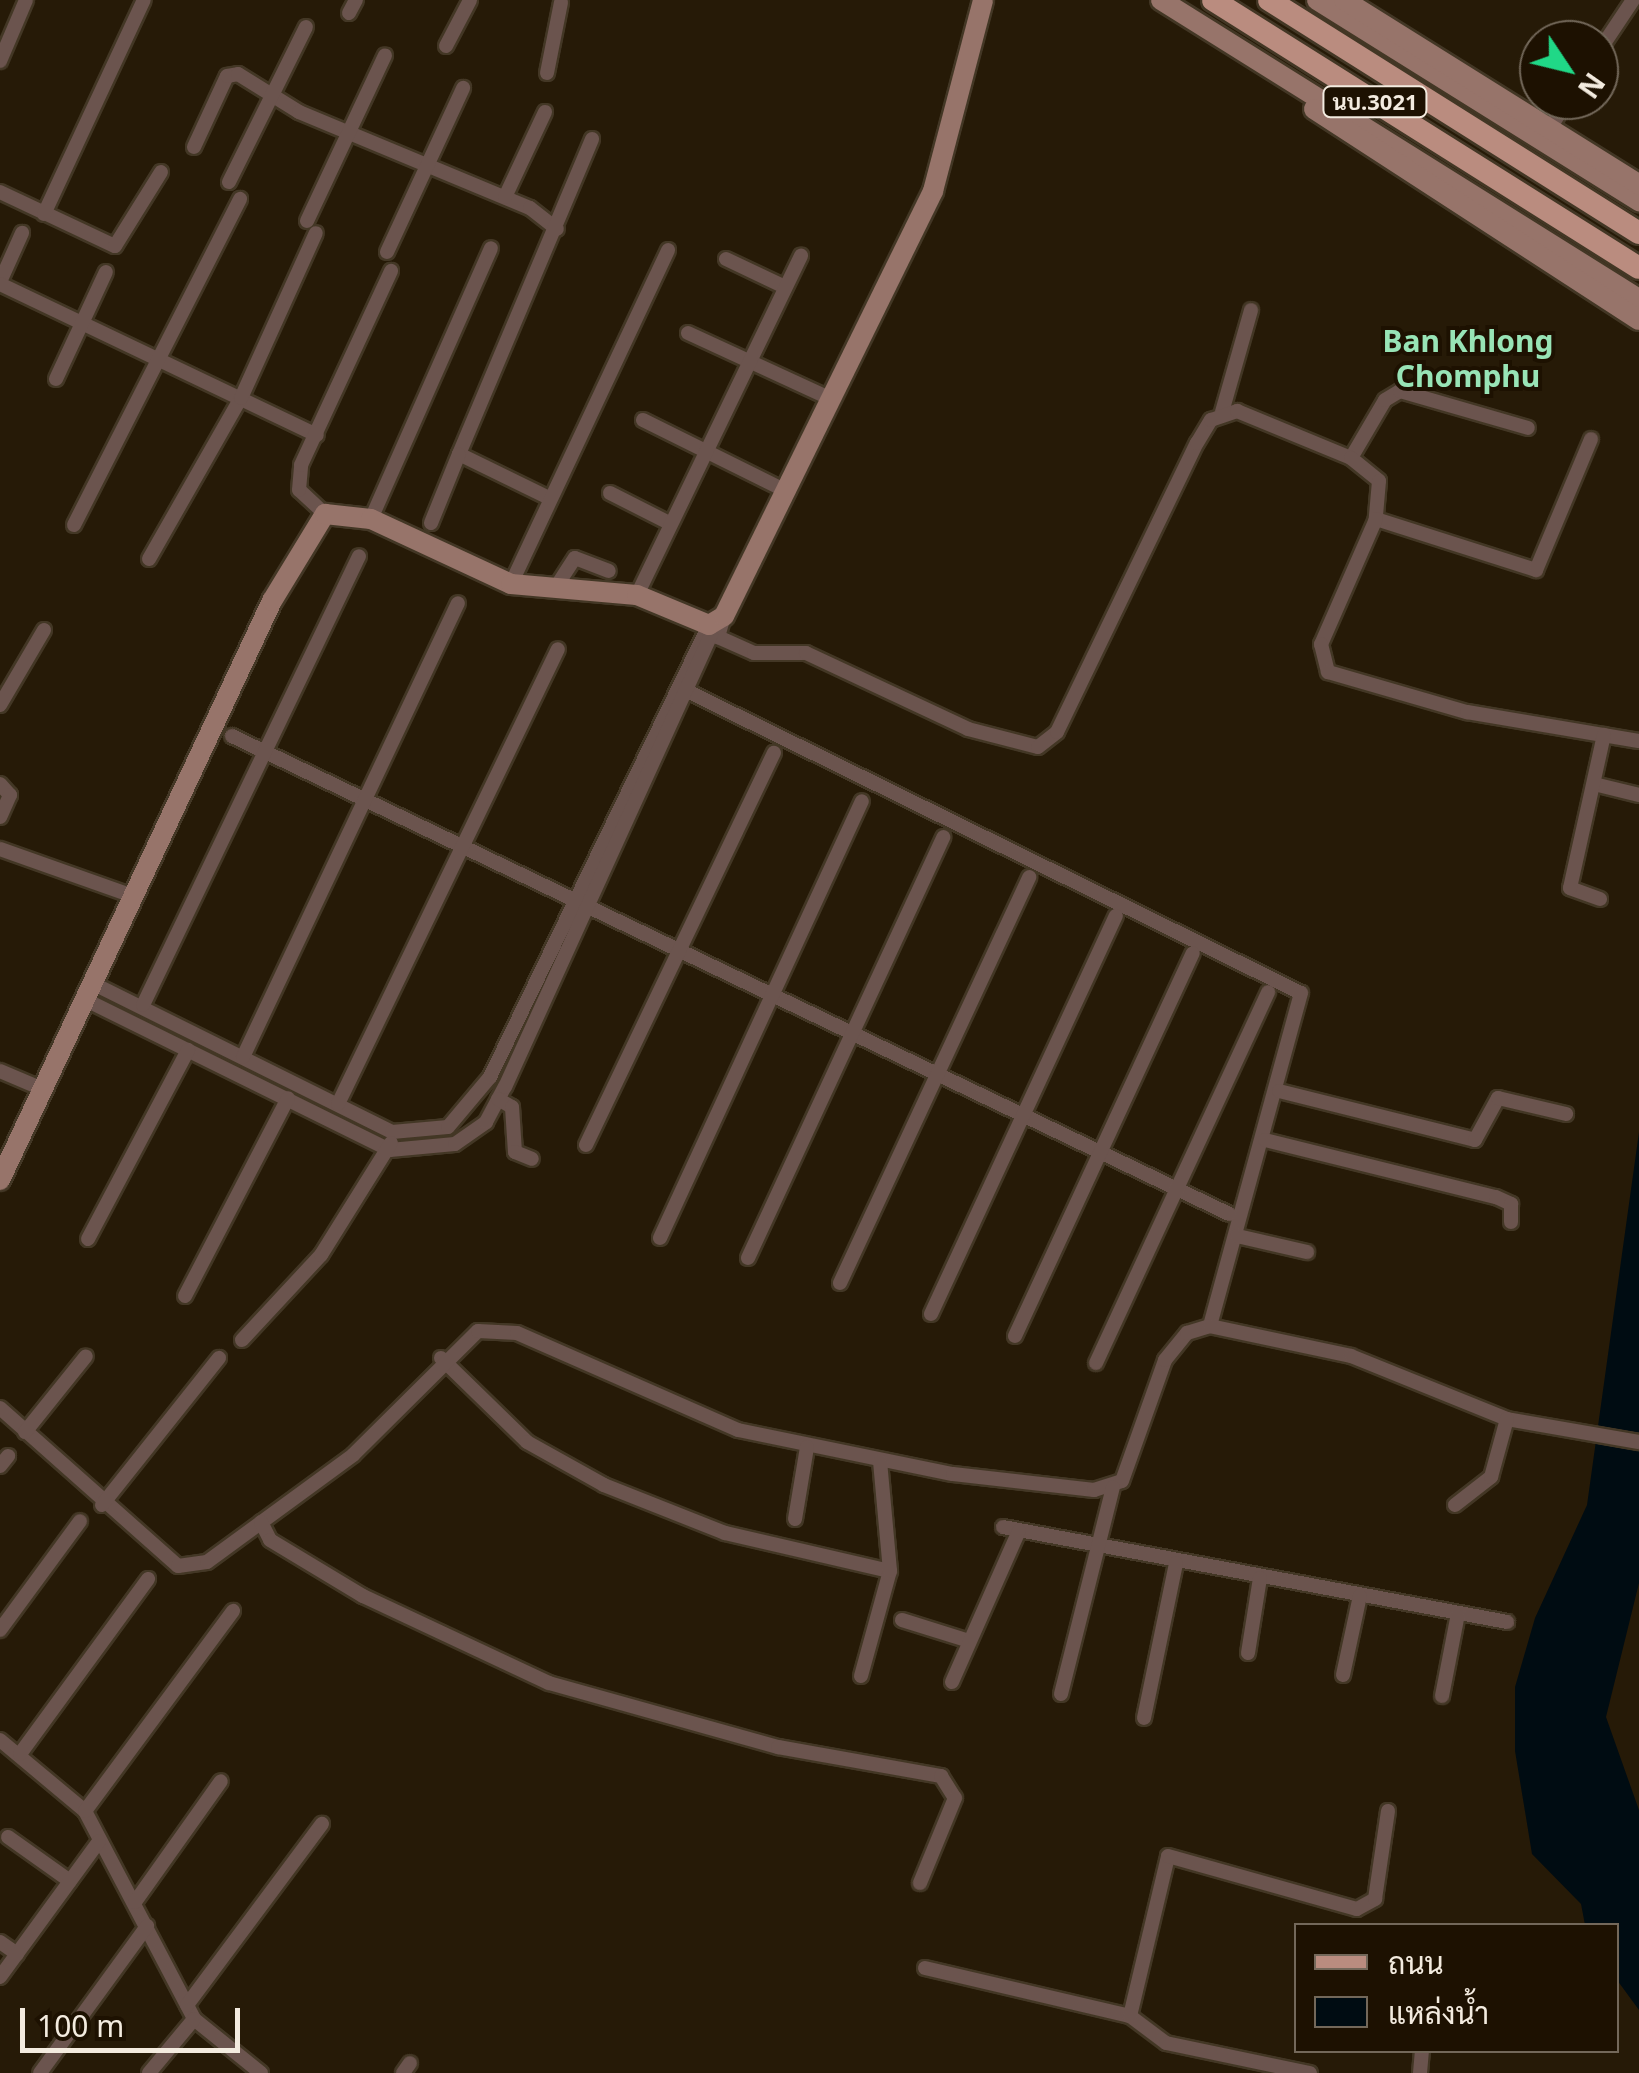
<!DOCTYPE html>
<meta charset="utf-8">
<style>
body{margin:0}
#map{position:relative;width:1639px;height:2073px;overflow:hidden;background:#261a07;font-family:"Noto Sans",Sarabun,sans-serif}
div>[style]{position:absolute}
.water>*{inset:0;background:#000c12}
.roads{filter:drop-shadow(2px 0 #433725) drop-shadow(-2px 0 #433725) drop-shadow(0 2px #433725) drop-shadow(0 -2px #433725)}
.street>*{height:14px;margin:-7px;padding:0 7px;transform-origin:7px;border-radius:7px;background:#6b544e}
.secondary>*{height:20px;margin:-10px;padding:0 10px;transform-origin:10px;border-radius:10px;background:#97746a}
.primary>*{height:22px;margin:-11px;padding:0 11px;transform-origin:11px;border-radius:11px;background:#ba8c7f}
span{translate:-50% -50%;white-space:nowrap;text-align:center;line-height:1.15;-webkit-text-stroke:8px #1d1101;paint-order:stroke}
.shield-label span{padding:2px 8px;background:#1d1101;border:2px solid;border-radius:8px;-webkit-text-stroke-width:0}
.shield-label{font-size:22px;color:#f3ebdf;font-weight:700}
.quarter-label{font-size:30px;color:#98e4b6;font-weight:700}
.legend{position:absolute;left:1294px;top:1923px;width:325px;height:130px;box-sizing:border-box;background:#1d1101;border:2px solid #73685a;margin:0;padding:12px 18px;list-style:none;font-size:30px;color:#f3ebdf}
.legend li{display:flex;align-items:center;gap:20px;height:50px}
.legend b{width:50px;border:2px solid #73685a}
.north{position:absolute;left:1519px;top:20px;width:100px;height:100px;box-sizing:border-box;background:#1d1101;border:2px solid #73685a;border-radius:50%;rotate:125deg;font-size:28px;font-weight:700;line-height:40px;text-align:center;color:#f3ebdf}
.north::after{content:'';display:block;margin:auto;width:35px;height:45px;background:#20d887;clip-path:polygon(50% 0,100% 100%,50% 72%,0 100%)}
.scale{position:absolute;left:20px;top:2008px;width:220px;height:45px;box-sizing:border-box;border:5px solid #f3ebdf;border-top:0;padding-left:12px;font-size:30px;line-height:35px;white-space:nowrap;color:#f3ebdf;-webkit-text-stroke:8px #1d1101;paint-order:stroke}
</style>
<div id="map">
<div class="water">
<i style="clip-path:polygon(1639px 1132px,1639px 1583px,1606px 1717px,1639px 1810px,1639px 2010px,1617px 1980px,1616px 1926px,1585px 1925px,1581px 1904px,1532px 1854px,1515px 1751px,1515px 1687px,1535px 1618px,1587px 1505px)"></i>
</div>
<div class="roads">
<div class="street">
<i style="left:349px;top:13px;width:15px;rotate:-62deg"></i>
<i style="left:446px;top:46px;width:52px;rotate:-62.4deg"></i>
<i style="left:1599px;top:51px;width:61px;rotate:-56.3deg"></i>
<i style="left:0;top:61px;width:66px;rotate:-66.9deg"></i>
<i style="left:547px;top:73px;width:72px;rotate:-78.8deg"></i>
<i style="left:1551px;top:127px;width:31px;rotate:-59deg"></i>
<i style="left:194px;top:147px;width:78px;rotate:-65.1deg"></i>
<i style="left:227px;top:76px;width:11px;rotate:-10deg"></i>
<i style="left:238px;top:74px;width:72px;rotate:31.9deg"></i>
<i style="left:299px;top:112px;width:250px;rotate:22.6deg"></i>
<i style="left:530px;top:208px;width:34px;rotate:38deg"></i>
<i style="left:229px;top:182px;width:173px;rotate:-63.6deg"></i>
<i style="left:0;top:192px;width:127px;rotate:25.2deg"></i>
<i style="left:115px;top:246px;width:87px;rotate:-58.1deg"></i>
<i style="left:505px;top:197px;width:94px;rotate:-64.8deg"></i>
<i style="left:44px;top:214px;width:236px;rotate:-65deg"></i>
<i style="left:307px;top:221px;width:183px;rotate:-64.8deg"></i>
<i style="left:387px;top:252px;width:181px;rotate:-65.1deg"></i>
<i style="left:726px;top:259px;width:65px;rotate:25.4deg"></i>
<i style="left:0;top:282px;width:54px;rotate:-65.8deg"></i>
<i style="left:0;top:284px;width:351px;rotate:25.5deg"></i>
<i style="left:688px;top:333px;width:155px;rotate:24.7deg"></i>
<i style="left:56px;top:379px;width:118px;rotate:-65deg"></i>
<i style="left:1222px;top:412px;width:106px;rotate:-74.1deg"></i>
<i style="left:643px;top:420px;width:157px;rotate:26.4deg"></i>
<i style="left:1351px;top:458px;width:67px;rotate:-59.6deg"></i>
<i style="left:1385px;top:400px;width:17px;rotate:-31deg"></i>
<i style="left:1400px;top:391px;width:133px;rotate:16.1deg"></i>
<i style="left:610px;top:493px;width:68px;rotate:26.9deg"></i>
<i style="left:547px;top:497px;width:98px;rotate:-154deg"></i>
<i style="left:459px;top:454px;width:342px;rotate:-67.1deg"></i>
<i style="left:325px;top:514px;width:35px;rotate:-137deg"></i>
<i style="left:299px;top:490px;width:25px;rotate:-85deg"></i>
<i style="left:301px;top:465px;width:214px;rotate:-65.1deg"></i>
<i style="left:371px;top:519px;width:296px;rotate:-66.1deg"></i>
<i style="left:1376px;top:519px;width:168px;rotate:17.7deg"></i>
<i style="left:1536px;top:570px;width:142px;rotate:-67.2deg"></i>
<i style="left:431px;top:523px;width:74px;rotate:-67.9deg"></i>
<i style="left:74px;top:525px;width:366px;rotate:-63deg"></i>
<i style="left:149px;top:559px;width:185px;rotate:-60.3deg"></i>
<i style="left:241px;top:398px;width:181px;rotate:-65.6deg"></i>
<i style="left:511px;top:584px;width:369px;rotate:-64.8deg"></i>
<i style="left:554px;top:590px;width:38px;rotate:-57deg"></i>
<i style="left:575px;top:558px;width:36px;rotate:21deg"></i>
<i style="left:637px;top:595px;width:377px;rotate:-64.2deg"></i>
<i style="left:724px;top:616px;width:22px;rotate:106deg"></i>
<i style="left:718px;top:637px;width:39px;rotate:24deg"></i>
<i style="left:754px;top:653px;width:52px"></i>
<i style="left:806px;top:653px;width:179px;rotate:25.1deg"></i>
<i style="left:968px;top:729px;width:72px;rotate:14.4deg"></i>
<i style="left:1038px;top:747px;width:24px;rotate:-38deg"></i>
<i style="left:1057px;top:732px;width:321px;rotate:-64.2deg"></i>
<i style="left:1197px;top:443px;width:27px;rotate:-59deg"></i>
<i style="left:1211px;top:420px;width:28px;rotate:-19deg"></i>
<i style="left:1237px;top:411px;width:123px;rotate:22.4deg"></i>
<i style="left:1351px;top:458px;width:36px;rotate:39deg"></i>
<i style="left:1379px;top:481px;width:38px;rotate:95deg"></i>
<i style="left:1376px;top:519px;width:137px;rotate:113.7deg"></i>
<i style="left:1321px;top:644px;width:29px;rotate:76deg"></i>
<i style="left:1328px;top:672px;width:145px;rotate:16.1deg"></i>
<i style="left:1467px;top:712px;width:174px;rotate:9.6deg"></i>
<i style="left:679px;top:687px;width:693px;rotate:26.2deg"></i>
<i style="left:1301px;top:993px;width:345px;rotate:105.3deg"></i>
<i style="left:0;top:705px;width:87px;rotate:-59.6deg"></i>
<i style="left:232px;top:736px;width:1106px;rotate:25.61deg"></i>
<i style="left:0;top:784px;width:15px;rotate:48deg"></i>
<i style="left:10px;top:795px;width:24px;rotate:114deg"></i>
<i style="left:1594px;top:784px;width:46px;rotate:13.7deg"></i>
<i style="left:0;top:849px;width:141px;rotate:19.5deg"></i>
<i style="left:1600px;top:899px;width:32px;rotate:-160deg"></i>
<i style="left:1570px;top:888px;width:157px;rotate:-77.5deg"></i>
<i style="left:92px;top:983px;width:335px;rotate:26.4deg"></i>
<i style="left:392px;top:1132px;width:56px;rotate:-5.1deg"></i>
<i style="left:448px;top:1127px;width:65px;rotate:-50deg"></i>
<i style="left:490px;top:1077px;width:502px;rotate:-64.15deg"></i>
<i style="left:84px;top:999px;width:341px;rotate:26.3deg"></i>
<i style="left:390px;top:1150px;width:65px;rotate:-5.3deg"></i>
<i style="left:455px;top:1144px;width:38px;rotate:-35deg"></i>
<i style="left:486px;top:1122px;width:40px;rotate:-62deg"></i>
<i style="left:505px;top:1087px;width:497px;rotate:-65.5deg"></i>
<i style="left:143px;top:1005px;width:498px;rotate:-64.3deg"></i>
<i style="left:243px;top:1057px;width:502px;rotate:-64.66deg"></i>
<i style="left:0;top:1071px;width:43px;rotate:23deg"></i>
<i style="left:1279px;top:1091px;width:202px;rotate:14deg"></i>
<i style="left:1475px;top:1140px;width:48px;rotate:-61.3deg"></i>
<i style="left:1498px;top:1098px;width:70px;rotate:13.2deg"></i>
<i style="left:498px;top:1099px;width:16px;rotate:30deg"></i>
<i style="left:512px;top:1107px;width:45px;rotate:86.2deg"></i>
<i style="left:515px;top:1152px;width:18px;rotate:22deg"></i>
<i style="left:338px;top:1104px;width:505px;rotate:-64.2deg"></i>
<i style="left:1265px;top:1140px;width:238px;rotate:13.9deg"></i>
<i style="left:1496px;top:1197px;width:17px;rotate:25deg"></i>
<i style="left:1511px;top:1204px;width:18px;rotate:90deg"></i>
<i style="left:586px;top:1145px;width:435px;rotate:-64.4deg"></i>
<i style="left:1237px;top:1236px;width:72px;rotate:12.9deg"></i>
<i style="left:660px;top:1238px;width:481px;rotate:-65.2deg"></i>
<i style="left:88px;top:1239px;width:214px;rotate:-62.1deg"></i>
<i style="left:748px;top:1258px;width:464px;rotate:-65.1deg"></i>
<i style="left:840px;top:1283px;width:448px;rotate:-65deg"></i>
<i style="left:185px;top:1296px;width:223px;rotate:-62.5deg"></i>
<i style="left:931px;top:1314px;width:439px;rotate:-65.1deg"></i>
<i style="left:1015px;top:1336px;width:422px;rotate:-65.1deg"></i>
<i style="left:242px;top:1340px;width:116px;rotate:-47.1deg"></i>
<i style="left:321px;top:1255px;width:132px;rotate:-58deg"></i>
<i style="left:441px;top:1358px;width:120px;rotate:44.3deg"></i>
<i style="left:527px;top:1442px;width:88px;rotate:29.2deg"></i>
<i style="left:604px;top:1485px;width:130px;rotate:21.6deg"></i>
<i style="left:725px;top:1533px;width:169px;rotate:13deg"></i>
<i style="left:1096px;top:1363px;width:409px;rotate:-65.1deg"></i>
<i style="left:0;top:1408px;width:238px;rotate:41.6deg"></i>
<i style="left:178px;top:1566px;width:29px;rotate:-8deg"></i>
<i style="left:207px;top:1562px;width:181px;rotate:-36.2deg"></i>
<i style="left:353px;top:1455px;width:176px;rotate:-44.8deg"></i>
<i style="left:478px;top:1331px;width:39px;rotate:3deg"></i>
<i style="left:517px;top:1333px;width:241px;rotate:23.7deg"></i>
<i style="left:738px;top:1430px;width:219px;rotate:11.6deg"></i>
<i style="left:953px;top:1474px;width:142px;rotate:6.5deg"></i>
<i style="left:1094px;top:1490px;width:29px;rotate:-18deg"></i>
<i style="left:1122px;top:1481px;width:128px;rotate:-70.4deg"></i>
<i style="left:1165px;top:1360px;width:35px;rotate:-51deg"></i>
<i style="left:1187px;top:1333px;width:24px;rotate:-17deg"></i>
<i style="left:1210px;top:1326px;width:144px;rotate:12deg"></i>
<i style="left:1351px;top:1356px;width:168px;rotate:22deg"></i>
<i style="left:1507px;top:1419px;width:134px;rotate:9.9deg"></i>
<i style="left:25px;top:1432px;width:97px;rotate:-51.2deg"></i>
<i style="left:0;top:1466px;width:13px;rotate:-51deg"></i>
<i style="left:102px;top:1505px;width:188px;rotate:-51.5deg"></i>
<i style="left:1455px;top:1505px;width:46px;rotate:-37.9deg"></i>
<i style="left:1491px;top:1477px;width:60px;rotate:-74.6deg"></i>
<i style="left:795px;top:1519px;width:73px;rotate:-80.5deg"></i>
<i style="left:261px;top:1522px;width:20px;rotate:63deg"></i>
<i style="left:270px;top:1540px;width:109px;rotate:31.1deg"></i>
<i style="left:363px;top:1596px;width:205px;rotate:25.1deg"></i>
<i style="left:549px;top:1683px;width:238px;rotate:15.6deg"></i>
<i style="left:778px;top:1747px;width:166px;rotate:10.1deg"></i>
<i style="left:941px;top:1776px;width:26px;rotate:58deg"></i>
<i style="left:955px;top:1798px;width:92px;rotate:112.4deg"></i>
<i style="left:1003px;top:1527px;width:513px;rotate:10.67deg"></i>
<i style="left:902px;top:1620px;width:70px;rotate:17.4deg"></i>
<i style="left:0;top:1630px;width:135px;rotate:-53.7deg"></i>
<i style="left:1248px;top:1653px;width:76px;rotate:-80.9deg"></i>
<i style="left:1343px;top:1675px;width:81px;rotate:-77.9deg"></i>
<i style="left:861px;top:1676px;width:109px;rotate:-74.6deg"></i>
<i style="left:890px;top:1571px;width:110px;rotate:-95.2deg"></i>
<i style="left:952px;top:1682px;width:165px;rotate:-66.1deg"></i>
<i style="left:1061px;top:1694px;width:213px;rotate:-75.9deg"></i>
<i style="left:1442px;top:1696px;width:84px;rotate:-79deg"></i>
<i style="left:1144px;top:1718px;width:158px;rotate:-78.3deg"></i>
<i style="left:0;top:1740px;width:111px;rotate:39.9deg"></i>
<i style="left:85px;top:1811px;width:235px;rotate:62.3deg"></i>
<i style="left:194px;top:2019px;width:86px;rotate:38.9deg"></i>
<i style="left:20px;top:1754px;width:217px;rotate:-53.8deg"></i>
<i style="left:85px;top:1811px;width:249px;rotate:-53.5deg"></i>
<i style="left:8px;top:1837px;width:76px;rotate:35.4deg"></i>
<i style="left:135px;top:1902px;width:148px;rotate:-54.6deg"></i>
<i style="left:0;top:1942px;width:21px;rotate:35deg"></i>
<i style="left:925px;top:1968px;width:211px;rotate:13.2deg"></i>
<i style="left:1130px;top:2016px;width:45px;rotate:36.9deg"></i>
<i style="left:1166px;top:2043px;width:147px;rotate:11.8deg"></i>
<i style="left:0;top:1977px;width:168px;rotate:-53.9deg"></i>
<i style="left:187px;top:2005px;width:226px;rotate:-53.3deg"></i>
<i style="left:1130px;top:2016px;width:164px;rotate:-76.6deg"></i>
<i style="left:1168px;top:1856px;width:196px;rotate:15.7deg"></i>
<i style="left:1357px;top:1909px;width:21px;rotate:-29deg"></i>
<i style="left:1375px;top:1899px;width:89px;rotate:-81.6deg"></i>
<i style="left:40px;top:2073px;width:182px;rotate:-53.9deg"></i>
<i style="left:149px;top:2073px;width:70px;rotate:-50.2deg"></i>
<i style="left:403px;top:2073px;width:12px;rotate:-55deg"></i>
<i style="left:1420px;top:2073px;width:23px;rotate:-85deg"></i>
</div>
<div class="secondary">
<i style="left:1161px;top:0;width:564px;rotate:32.03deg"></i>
<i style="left:1317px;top:0;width:380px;rotate:32deg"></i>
<i style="left:1344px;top:0;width:348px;rotate:32deg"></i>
<i style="left:1314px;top:109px;width:387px;rotate:33deg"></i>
<i style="left:0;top:1180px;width:640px;rotate:-64.84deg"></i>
<i style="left:272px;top:601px;width:102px;rotate:-58.7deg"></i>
<i style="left:325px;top:514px;width:46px;rotate:6.2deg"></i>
<i style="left:371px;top:519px;width:154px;rotate:24.9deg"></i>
<i style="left:511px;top:584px;width:126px;rotate:5deg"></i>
<i style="left:637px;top:595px;width:78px;rotate:22.6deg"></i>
<i style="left:709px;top:625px;width:17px;rotate:-31deg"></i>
<i style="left:724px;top:616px;width:474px;rotate:-63.8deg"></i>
<i style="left:933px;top:191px;width:197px;rotate:-75.3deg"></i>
</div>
<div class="primary">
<i style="left:1213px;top:0;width:503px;rotate:32.17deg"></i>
<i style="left:1269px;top:0;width:437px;rotate:32.2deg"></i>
</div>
</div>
<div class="shield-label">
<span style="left:1375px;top:102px">นบ.3021</span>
</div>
<div class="quarter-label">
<span style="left:1468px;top:358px">Ban Khlong<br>Chomphu</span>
</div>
<ul class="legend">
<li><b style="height:12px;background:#ba8c7f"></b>ถนน</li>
<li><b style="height:28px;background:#000c12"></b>แหล่งน้ำ</li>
</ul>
<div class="north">N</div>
<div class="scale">100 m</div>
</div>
